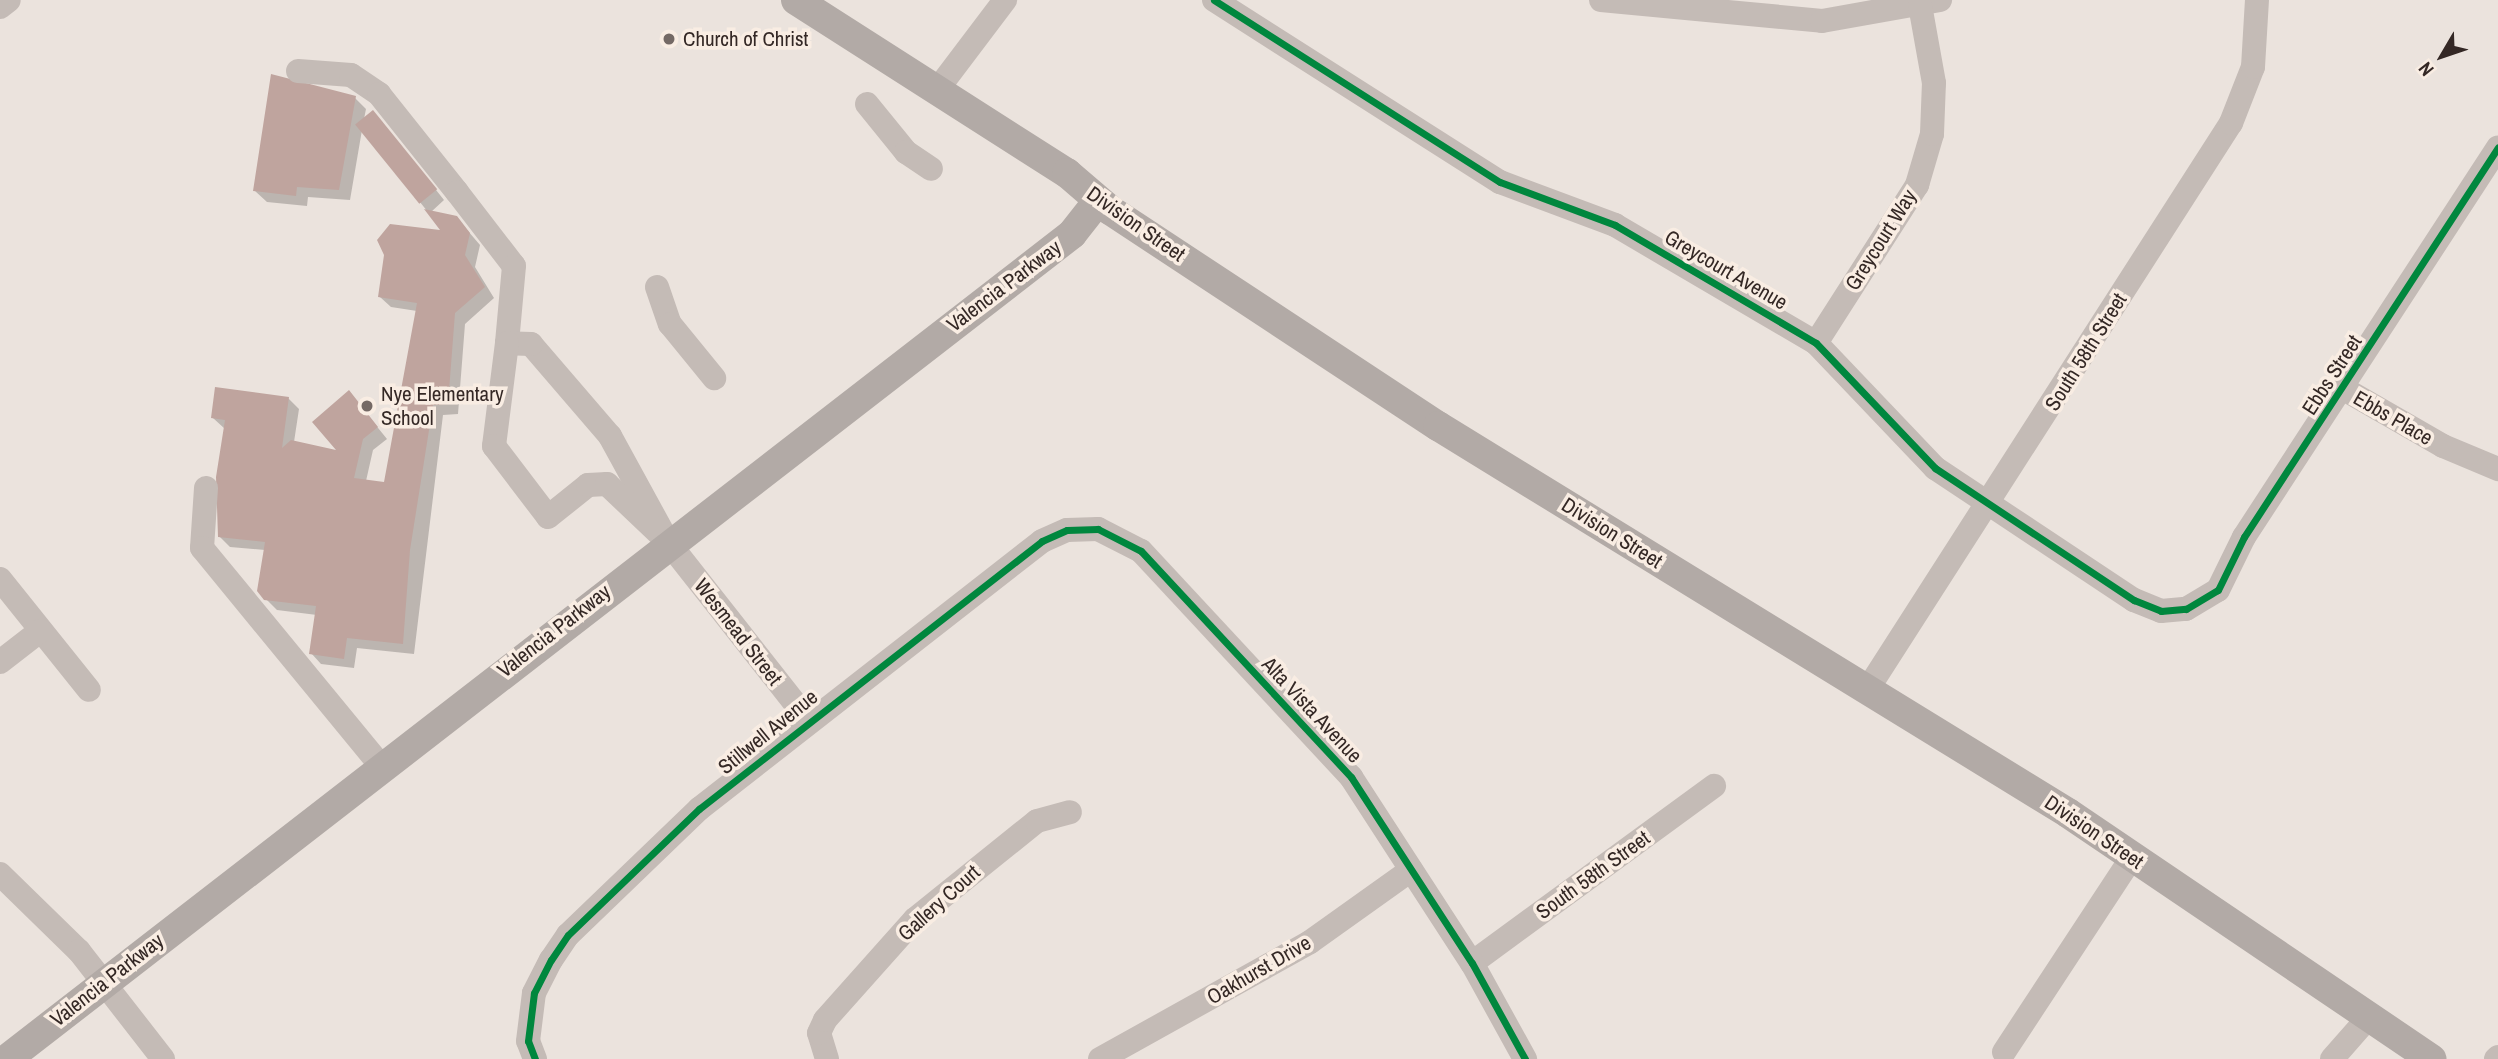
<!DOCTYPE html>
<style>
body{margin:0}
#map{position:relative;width:2498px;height:1059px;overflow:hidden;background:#ebe3dd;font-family:"Archivo Narrow",sans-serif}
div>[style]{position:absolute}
.shadow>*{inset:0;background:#0003}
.building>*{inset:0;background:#bfa49e;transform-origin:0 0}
.minor>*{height:24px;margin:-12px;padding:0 12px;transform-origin:12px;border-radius:12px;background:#c4bbb6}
.major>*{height:30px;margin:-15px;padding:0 15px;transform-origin:15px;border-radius:15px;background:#b2aaa6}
.cycleway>*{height:7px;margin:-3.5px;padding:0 3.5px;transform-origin:3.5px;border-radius:3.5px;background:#00873e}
.dots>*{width:19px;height:19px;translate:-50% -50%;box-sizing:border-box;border:4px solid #f9ede3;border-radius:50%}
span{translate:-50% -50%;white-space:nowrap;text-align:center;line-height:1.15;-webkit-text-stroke:7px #f9ede3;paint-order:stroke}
.poi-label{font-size:21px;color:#342825}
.left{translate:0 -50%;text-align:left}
.street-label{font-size:21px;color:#342825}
.north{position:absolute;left:2407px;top:21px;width:70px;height:70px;-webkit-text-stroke:5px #f9ede3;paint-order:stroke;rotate:231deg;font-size:19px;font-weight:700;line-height:28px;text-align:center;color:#342825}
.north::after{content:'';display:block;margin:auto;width:24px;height:32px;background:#342825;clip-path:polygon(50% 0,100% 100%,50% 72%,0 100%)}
</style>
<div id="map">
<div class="shadow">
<i style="clip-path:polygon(355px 98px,366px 109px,364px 119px,382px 122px,444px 200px,431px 212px,456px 217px,480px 245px,475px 267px,494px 298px,465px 324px,458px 414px,443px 415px,414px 654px,357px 648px,354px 668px,321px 664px,311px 653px,317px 615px,277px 610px,266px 599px,265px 550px,230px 547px,219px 536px,225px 429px,213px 418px,288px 398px,299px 409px,294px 442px,341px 453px,349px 392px,387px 439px,373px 450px,366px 481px,386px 484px,417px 311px,391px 307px,380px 297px,444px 232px,362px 130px,350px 200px,308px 197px,307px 206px,267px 202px,255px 191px)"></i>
</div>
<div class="building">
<i style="clip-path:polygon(271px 74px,356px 96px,339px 190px,297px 187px,296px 196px,253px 191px)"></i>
<i style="left:373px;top:110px;width:102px;height:23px;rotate:51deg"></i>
<i style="clip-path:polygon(424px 209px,457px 216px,470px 233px,465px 255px,485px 287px,455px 313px,448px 404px,433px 405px,410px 550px,403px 644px,347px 638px,344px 659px,309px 654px,316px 606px,264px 600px,257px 591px,265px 542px,218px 537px,216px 477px,225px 420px,211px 418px,215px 387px,289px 397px,282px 448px,291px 440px,336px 450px,312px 422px,349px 390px,378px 427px,363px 439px,354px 478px,384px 482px,417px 303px,378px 297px,384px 255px,377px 240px,390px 224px,440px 230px)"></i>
</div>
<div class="minor">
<i style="left:1214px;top:0;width:339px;rotate:32.5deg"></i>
<i style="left:1500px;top:182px;width:123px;rotate:20.5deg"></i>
<i style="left:1615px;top:225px;width:233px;rotate:30.4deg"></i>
<i style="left:1816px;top:343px;width:173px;rotate:46.4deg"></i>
<i style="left:1935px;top:468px;width:239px;rotate:33.6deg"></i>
<i style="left:2134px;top:600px;width:29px;rotate:22deg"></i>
<i style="left:2161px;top:611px;width:25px;rotate:-5deg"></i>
<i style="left:2186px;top:609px;width:37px;rotate:-31deg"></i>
<i style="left:2218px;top:590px;width:59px;rotate:-63.9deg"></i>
<i style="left:2244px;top:537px;width:465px;rotate:-56.9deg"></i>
<i style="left:1601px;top:0;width:222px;rotate:5.4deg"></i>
<i style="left:1822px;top:21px;width:120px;rotate:-10.1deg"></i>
<i style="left:0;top:7px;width:11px;rotate:-38deg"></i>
<i style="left:298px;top:71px;width:53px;rotate:4.3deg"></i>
<i style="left:351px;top:75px;width:34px;rotate:34deg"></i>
<i style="left:379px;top:94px;width:125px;rotate:51.5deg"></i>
<i style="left:457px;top:192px;width:93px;rotate:52.4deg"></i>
<i style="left:514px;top:266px;width:77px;rotate:95.2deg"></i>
<i style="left:937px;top:90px;width:113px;rotate:-52.9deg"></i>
<i style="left:867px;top:104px;width:62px;rotate:50.9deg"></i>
<i style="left:906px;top:152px;width:30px;rotate:34deg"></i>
<i style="left:657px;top:287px;width:39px;rotate:71deg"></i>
<i style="left:670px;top:324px;width:70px;rotate:50.8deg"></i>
<i style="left:1816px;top:343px;width:188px;rotate:-57.4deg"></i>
<i style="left:1917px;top:185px;width:53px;rotate:-73.6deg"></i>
<i style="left:1932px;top:134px;width:51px;rotate:-87.8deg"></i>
<i style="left:1934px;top:83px;width:79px;rotate:-100.2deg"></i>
<i style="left:2344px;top:389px;width:114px;rotate:29.9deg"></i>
<i style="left:2443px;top:446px;width:60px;rotate:22.7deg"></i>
<i style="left:206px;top:488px;width:60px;rotate:93.8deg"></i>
<i style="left:202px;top:548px;width:283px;rotate:50.6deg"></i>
<i style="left:668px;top:542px;width:121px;rotate:-118.7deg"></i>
<i style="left:610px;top:436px;width:121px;rotate:-130.7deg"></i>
<i style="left:531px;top:344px;width:24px;rotate:-178deg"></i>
<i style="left:507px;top:343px;width:104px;rotate:97.2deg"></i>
<i style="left:494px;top:446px;width:89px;rotate:52.7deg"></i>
<i style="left:548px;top:517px;width:51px;rotate:-38.7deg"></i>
<i style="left:588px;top:485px;width:19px;rotate:-3deg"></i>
<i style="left:607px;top:484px;width:84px;rotate:43.6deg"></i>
<i style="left:668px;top:542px;width:228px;rotate:51.8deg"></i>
<i style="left:0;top:579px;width:142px;rotate:51.3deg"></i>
<i style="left:0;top:662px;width:51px;rotate:-37.8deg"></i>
<i style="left:1869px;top:687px;width:670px;rotate:-57.31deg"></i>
<i style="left:2231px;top:123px;width:60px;rotate:-68.6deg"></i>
<i style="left:2253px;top:67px;width:67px;rotate:-86.6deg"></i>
<i style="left:0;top:874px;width:110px;rotate:44.3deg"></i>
<i style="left:79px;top:951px;width:137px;rotate:52.1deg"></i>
<i style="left:1472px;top:963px;width:300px;rotate:-36.2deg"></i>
<i style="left:2004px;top:1052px;width:233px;rotate:-56.7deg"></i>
<i style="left:535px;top:1059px;width:19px;rotate:-111deg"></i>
<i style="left:528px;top:1041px;width:48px;rotate:-82.9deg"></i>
<i style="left:534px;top:993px;width:37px;rotate:-63deg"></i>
<i style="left:551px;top:960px;width:30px;rotate:-56deg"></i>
<i style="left:568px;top:935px;width:182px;rotate:-43.9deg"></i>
<i style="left:699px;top:809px;width:435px;rotate:-38deg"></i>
<i style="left:1042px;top:541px;width:27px;rotate:-24deg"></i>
<i style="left:1067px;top:530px;width:31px;rotate:-2deg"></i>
<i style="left:1098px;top:529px;width:48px;rotate:27.1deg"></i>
<i style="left:1141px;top:551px;width:309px;rotate:47.1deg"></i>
<i style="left:1351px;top:777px;width:222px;rotate:57deg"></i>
<i style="left:1472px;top:963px;width:110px;rotate:61.1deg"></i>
<i style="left:827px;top:1059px;width:27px;rotate:-107deg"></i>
<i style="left:819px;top:1033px;width:14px;rotate:-65deg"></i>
<i style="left:825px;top:1020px;width:135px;rotate:-48.3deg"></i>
<i style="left:915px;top:919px;width:156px;rotate:-38.8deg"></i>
<i style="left:1037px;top:821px;width:34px;rotate:-15deg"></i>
<i style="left:1100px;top:1059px;width:240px;rotate:-29.1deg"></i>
<i style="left:1310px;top:942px;width:124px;rotate:-35.5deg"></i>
<i style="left:2332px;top:1059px;width:55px;rotate:-48.7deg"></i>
<i style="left:2496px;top:1059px;width:3px;rotate:-45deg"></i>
</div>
<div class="major">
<i style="left:796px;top:0;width:322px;rotate:32.6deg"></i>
<i style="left:1067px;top:173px;width:57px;rotate:40.7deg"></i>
<i style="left:1110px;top:210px;width:393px;rotate:33.4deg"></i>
<i style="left:1438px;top:426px;width:739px;rotate:31.56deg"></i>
<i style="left:2068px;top:813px;width:439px;rotate:34.1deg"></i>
<i style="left:7px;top:1059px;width:1347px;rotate:-37.76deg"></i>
<i style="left:1072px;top:234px;width:42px;rotate:-51.8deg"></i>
</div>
<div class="cycleway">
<i style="left:1214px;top:0;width:339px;rotate:32.5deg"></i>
<i style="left:1500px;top:182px;width:123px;rotate:20.5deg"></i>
<i style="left:1615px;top:225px;width:233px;rotate:30.4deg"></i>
<i style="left:1816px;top:343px;width:173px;rotate:46.4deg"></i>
<i style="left:1935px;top:468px;width:239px;rotate:33.6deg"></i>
<i style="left:2134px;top:600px;width:29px;rotate:22deg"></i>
<i style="left:2161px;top:611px;width:25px;rotate:-5deg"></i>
<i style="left:2186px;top:609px;width:37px;rotate:-31deg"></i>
<i style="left:2218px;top:590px;width:59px;rotate:-63.9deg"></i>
<i style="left:2244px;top:537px;width:465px;rotate:-56.9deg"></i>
<i style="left:535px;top:1059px;width:19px;rotate:-111deg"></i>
<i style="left:528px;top:1041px;width:48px;rotate:-82.9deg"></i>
<i style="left:534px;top:993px;width:37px;rotate:-63deg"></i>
<i style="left:551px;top:960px;width:30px;rotate:-56deg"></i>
<i style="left:568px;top:935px;width:182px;rotate:-43.9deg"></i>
<i style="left:699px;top:809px;width:435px;rotate:-38deg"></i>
<i style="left:1042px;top:541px;width:27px;rotate:-24deg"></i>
<i style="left:1067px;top:530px;width:31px;rotate:-2deg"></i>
<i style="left:1098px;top:529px;width:48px;rotate:27.1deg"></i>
<i style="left:1141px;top:551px;width:309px;rotate:47.1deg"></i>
<i style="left:1351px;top:777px;width:222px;rotate:57deg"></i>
<i style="left:1472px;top:963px;width:110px;rotate:61.1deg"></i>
</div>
<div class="dots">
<i style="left:669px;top:39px;background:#746965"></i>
<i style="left:367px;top:406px;background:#746965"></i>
</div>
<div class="poi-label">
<span class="left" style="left:683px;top:39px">Church of Christ</span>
<span class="left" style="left:381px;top:406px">Nye Elementary<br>School</span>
</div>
<div class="street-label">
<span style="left:1136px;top:224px;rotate:35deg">Division Street</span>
<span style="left:1881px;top:240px;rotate:-58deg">Greycourt Way</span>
<span style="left:1726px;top:270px;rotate:30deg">Greycourt Avenue</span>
<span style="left:1004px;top:286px;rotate:-37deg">Valencia Parkway</span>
<span style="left:2086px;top:352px;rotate:-58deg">South 58th Street</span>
<span style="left:2332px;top:375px;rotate:-57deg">Ebbs Street</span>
<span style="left:2393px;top:418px;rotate:30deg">Ebbs Place</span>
<span style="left:1612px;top:533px;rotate:32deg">Division Street</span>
<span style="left:554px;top:631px;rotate:-38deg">Valencia Parkway</span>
<span style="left:738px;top:632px;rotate:52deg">Wesmead Street</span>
<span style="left:1312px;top:710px;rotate:47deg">Alta Vista Avenue</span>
<span style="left:768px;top:732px;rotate:-39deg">Stillwell Avenue</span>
<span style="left:2094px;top:832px;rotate:34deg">Division Street</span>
<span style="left:1593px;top:875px;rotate:-36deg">South 58th Street</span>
<span style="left:939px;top:903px;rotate:-42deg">Gallery Court</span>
<span style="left:1259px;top:970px;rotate:-30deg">Oakhurst Drive</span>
<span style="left:107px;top:980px;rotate:-38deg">Valencia Parkway</span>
</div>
<div class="north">N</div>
</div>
